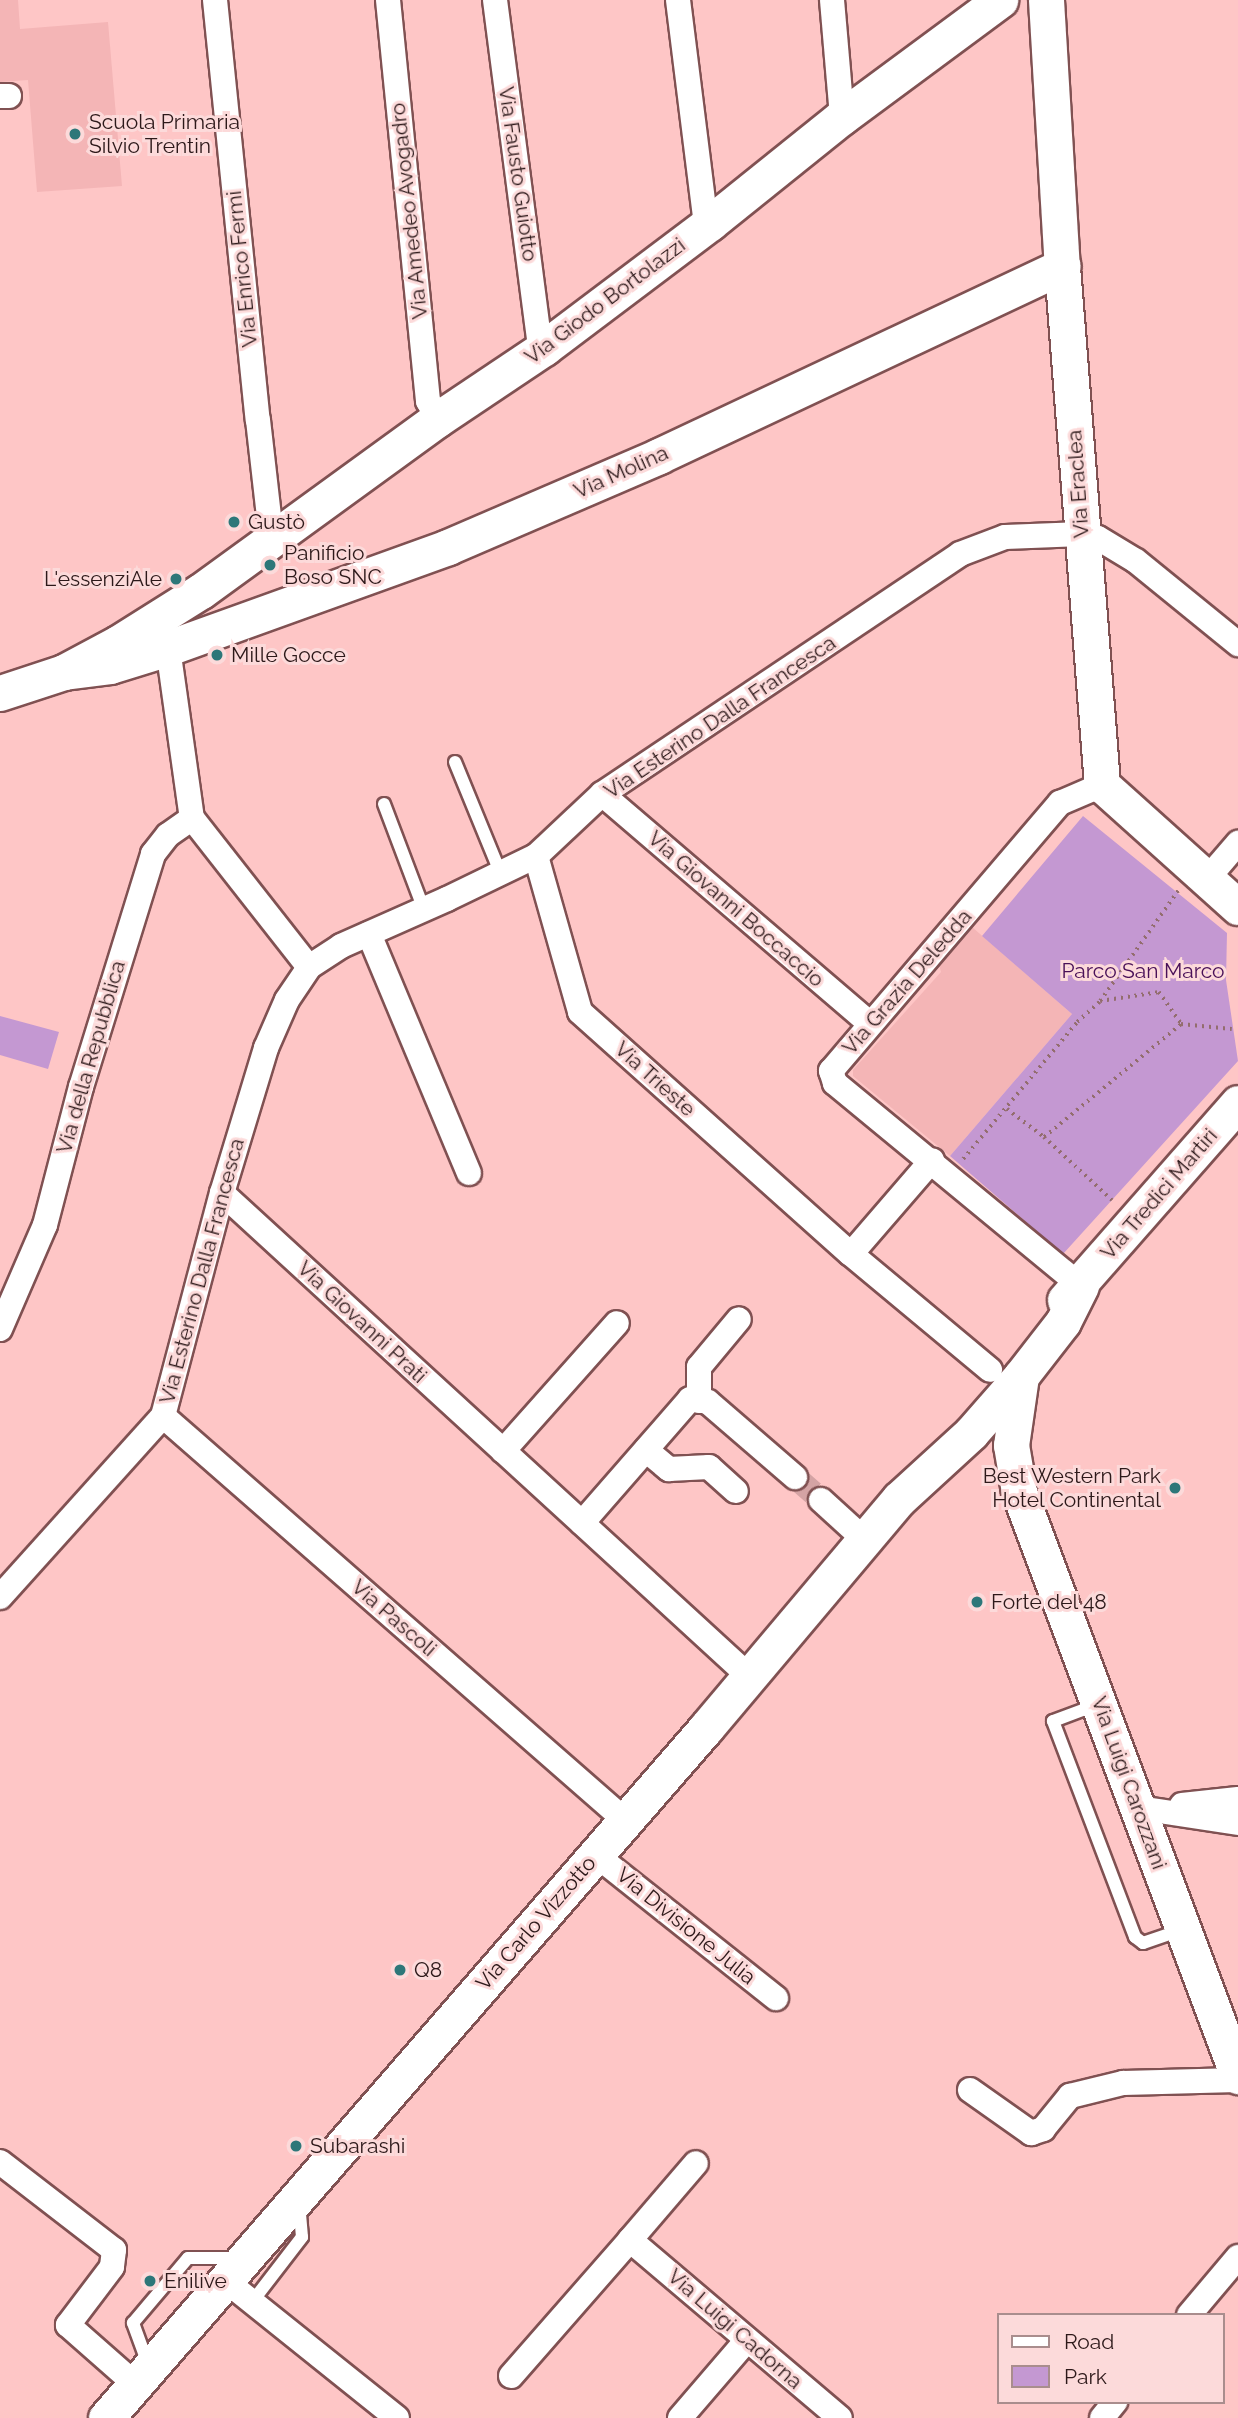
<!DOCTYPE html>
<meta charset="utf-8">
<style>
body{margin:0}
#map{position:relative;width:1238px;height:2418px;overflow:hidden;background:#fec6c6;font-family:Raleway,sans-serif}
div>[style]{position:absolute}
.built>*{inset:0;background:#f4b5b6}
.green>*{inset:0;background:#c498d2}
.street-tunnel>*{height:24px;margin-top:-12px;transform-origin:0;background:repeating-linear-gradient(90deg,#d4a3a4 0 24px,transparent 0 36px)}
.path>*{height:3.5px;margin-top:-1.75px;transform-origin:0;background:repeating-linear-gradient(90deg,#936d6e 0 2px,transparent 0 7px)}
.roads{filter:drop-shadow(2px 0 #805152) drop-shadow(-2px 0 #805152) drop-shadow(0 2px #805152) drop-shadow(0 -2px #805152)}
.lane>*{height:12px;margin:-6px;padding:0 6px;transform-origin:6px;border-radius:6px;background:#fff}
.street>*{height:24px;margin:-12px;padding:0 12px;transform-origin:12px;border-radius:12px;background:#fff}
.secondary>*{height:35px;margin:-17.5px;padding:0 17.5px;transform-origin:17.5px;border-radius:17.5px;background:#fff}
.dots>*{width:19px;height:19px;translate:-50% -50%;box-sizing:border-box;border:4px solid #fcdada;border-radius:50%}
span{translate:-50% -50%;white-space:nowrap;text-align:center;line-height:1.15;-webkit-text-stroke:6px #fcdada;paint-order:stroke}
.poi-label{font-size:21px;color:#2d191a}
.left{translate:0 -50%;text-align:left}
.right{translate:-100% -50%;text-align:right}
.street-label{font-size:21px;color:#2d191a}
.park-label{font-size:21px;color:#491058}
.legend{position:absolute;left:997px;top:2313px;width:228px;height:91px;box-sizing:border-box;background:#fcdada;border:2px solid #a98d8d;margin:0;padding:9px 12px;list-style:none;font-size:21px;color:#2d191a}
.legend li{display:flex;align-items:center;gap:14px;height:35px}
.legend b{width:35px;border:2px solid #a98d8d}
</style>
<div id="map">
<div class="built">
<i style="clip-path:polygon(0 0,18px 0,20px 29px,108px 22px,122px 186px,37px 192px,28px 80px,0 82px)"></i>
<i style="clip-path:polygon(972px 927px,1072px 1014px,950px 1156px,853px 1076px,853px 1070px,941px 972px,939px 965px)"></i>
</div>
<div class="green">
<i style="clip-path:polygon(1083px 816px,1227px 933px,1226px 980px,1238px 1061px,1063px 1254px,950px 1156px,1072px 1014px,982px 936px)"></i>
<i style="clip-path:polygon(0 1016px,59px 1032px,48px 1069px,0 1055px)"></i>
</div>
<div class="street-tunnel">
<i style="left:795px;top:1477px;width:35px;rotate:41deg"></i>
</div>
<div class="path">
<i style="left:1100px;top:1001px;width:60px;rotate:-8.7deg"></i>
<i style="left:1159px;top:992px;width:39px;rotate:55deg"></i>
<i style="left:1007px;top:1109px;width:46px;rotate:37.1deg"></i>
<i style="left:1044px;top:1137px;width:93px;rotate:42.8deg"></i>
<i style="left:1044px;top:1137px;width:178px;rotate:-39.5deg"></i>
<i style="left:1181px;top:1024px;width:51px;rotate:5.6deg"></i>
<i style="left:963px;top:1159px;width:178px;rotate:-50.2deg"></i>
<i style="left:1077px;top:1022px;width:31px;rotate:-42deg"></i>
<i style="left:1100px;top:1001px;width:135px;rotate:-54.7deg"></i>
</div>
<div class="roads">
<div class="lane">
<i style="left:455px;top:762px;width:121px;rotate:67.7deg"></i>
<i style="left:384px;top:804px;width:113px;rotate:69.3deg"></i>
<i style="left:1096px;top:1705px;width:46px;rotate:159.6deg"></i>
<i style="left:1053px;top:1721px;width:231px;rotate:69.2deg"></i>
<i style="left:1135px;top:1937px;width:10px;rotate:37deg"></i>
<i style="left:1143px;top:1943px;width:39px;rotate:-19deg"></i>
<i style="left:252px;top:2302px;width:82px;rotate:-52.4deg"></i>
<i style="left:302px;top:2237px;width:32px;rotate:-95deg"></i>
<i style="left:148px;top:2364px;width:44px;rotate:-110.1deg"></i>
<i style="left:133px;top:2323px;width:85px;rotate:-49.8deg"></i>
<i style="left:188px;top:2258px;width:49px"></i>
</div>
<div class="street">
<i style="left:215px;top:0;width:422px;rotate:84.2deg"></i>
<i style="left:258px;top:420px;width:106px;rotate:83.5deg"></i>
<i style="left:270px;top:525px;width:13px;rotate:72deg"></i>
<i style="left:388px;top:0;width:403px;rotate:84.3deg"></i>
<i style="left:428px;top:401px;width:21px;rotate:61deg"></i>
<i style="left:495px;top:0;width:340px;rotate:82.6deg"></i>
<i style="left:539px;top:337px;width:12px;rotate:66deg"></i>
<i style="left:678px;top:0;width:218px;rotate:82.9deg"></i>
<i style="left:705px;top:216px;width:9px;rotate:54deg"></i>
<i style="left:832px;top:0;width:117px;rotate:85.1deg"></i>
<i style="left:0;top:96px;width:9px"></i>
<i style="left:168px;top:648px;width:172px;rotate:82deg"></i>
<i style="left:192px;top:818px;width:189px;rotate:51.9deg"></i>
<i style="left:602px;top:794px;width:353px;rotate:40.6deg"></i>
<i style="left:536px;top:856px;width:162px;rotate:74.2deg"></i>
<i style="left:580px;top:1012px;width:363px;rotate:41.8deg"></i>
<i style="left:851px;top:1254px;width:181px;rotate:39.8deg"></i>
<i style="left:1207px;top:879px;width:48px;rotate:-49.3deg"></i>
<i style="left:369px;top:934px;width:259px;rotate:67.3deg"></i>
<i style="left:222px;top:1193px;width:716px;rotate:42.51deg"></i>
<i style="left:851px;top:1254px;width:124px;rotate:-49.2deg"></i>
<i style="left:1081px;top:1286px;width:319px;rotate:-140.5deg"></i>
<i style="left:835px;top:1083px;width:13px;rotate:-108deg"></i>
<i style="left:831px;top:1071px;width:353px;rotate:-49.5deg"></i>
<i style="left:1060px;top:803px;width:46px;rotate:-23.2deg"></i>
<i style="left:0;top:1329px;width:113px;rotate:-66.6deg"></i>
<i style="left:45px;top:1225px;width:143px;rotate:-75.4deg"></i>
<i style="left:81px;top:1087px;width:244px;rotate:-72.8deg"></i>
<i style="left:153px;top:854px;width:24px;rotate:-52deg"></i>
<i style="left:168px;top:835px;width:29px;rotate:-35deg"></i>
<i style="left:699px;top:1401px;width:34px;rotate:-90deg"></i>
<i style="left:699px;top:1367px;width:62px;rotate:-50.2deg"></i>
<i style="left:163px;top:1416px;width:615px;rotate:41.18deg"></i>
<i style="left:646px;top:1450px;width:30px;rotate:40deg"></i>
<i style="left:669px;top:1469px;width:40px;rotate:-2.9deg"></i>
<i style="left:709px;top:1467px;width:36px;rotate:42deg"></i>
<i style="left:503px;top:1451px;width:171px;rotate:-48.3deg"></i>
<i style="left:821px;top:1500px;width:59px;rotate:42.3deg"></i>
<i style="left:582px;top:1523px;width:164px;rotate:-48.9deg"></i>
<i style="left:690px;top:1399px;width:18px;rotate:9deg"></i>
<i style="left:708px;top:1402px;width:115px;rotate:40.8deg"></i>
<i style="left:0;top:1597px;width:244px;rotate:-48deg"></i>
<i style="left:163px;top:1416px;width:231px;rotate:-75.2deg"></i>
<i style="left:222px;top:1193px;width:152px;rotate:-73.1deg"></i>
<i style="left:266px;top:1048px;width:52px;rotate:-66.4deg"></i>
<i style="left:287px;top:1000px;width:40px;rotate:-56deg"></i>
<i style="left:309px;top:967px;width:38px;rotate:-33deg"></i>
<i style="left:341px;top:946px;width:116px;rotate:-23.9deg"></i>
<i style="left:447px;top:899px;width:99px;rotate:-25.8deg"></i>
<i style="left:536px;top:856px;width:91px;rotate:-43.2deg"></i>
<i style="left:602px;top:794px;width:431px;rotate:-33.8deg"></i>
<i style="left:960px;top:554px;width:48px;rotate:-20.7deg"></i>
<i style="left:1005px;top:537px;width:77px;rotate:-2.2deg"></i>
<i style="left:1082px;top:534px;width:16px;rotate:14deg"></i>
<i style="left:1098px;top:538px;width:44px;rotate:31.2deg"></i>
<i style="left:1136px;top:561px;width:132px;rotate:39.1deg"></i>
<i style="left:1182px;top:1805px;width:56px;rotate:-6.1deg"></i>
<i style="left:1139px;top:1808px;width:100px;rotate:8.6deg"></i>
<i style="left:596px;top:1855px;width:230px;rotate:38.5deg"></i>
<i style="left:970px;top:2090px;width:75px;rotate:35.2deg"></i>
<i style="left:1031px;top:2133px;width:13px;rotate:-18deg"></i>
<i style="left:1043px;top:2129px;width:43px;rotate:-50.7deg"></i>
<i style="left:1070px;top:2096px;width:55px;rotate:-13.8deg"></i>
<i style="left:1123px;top:2083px;width:115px;rotate:-1.5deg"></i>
<i style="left:0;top:2162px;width:144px;rotate:37.7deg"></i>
<i style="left:114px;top:2250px;width:17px;rotate:97deg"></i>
<i style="left:112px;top:2267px;width:73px;rotate:127.2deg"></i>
<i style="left:68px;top:2325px;width:89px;rotate:41.4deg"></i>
<i style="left:630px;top:2240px;width:101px;rotate:-49.4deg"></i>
<i style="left:226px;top:2281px;width:219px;rotate:38.7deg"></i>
<i style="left:1189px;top:2315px;width:76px;rotate:-49.8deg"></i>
<i style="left:511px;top:2376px;width:181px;rotate:-48.8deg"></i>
<i style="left:630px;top:2240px;width:275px;rotate:40.3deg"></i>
<i style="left:680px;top:2418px;width:103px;rotate:-49.3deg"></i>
<i style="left:1102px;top:2418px;width:21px;rotate:-51deg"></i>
</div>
<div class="secondary">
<i style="left:1046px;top:0;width:266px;rotate:86.6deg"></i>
<i style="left:1062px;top:266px;width:521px;rotate:85.59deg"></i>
<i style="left:1102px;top:785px;width:183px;rotate:41.9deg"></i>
<i style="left:64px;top:672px;width:61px;rotate:-28.2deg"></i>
<i style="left:118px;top:643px;width:98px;rotate:-32.1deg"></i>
<i style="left:201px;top:591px;width:293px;rotate:-36deg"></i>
<i style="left:438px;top:419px;width:128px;rotate:-33.8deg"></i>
<i style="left:544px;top:348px;width:208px;rotate:-37deg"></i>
<i style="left:710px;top:223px;width:169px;rotate:-38.8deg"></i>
<i style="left:842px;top:117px;width:197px;rotate:-36.5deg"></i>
<i style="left:0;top:693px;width:67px;rotate:-18.2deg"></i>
<i style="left:64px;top:672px;width:46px;rotate:-7.4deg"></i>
<i style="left:110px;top:666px;width:61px;rotate:-17.2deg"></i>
<i style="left:168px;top:648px;width:298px;rotate:-19.8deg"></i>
<i style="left:448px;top:547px;width:230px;rotate:-23.3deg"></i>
<i style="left:659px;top:456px;width:446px;rotate:-25.2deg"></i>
<i style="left:1065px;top:1300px;width:262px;rotate:-48.7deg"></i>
<i style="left:1021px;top:1376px;width:70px;rotate:98.2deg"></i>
<i style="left:1011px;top:1445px;width:48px;rotate:80.3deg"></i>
<i style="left:1019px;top:1492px;width:624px;rotate:69.44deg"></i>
<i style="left:106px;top:2418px;width:914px;rotate:-48.99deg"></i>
<i style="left:706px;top:1728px;width:299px;rotate:-49.9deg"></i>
<i style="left:899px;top:1499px;width:98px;rotate:-42.5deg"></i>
<i style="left:971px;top:1433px;width:76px;rotate:-48.7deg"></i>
<i style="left:1021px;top:1376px;width:68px;rotate:-52.1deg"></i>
<i style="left:1063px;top:1322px;width:40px;rotate:-63.4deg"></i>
</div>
</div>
<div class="dots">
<i style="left:75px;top:134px;background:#2d7779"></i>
<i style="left:234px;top:522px;background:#2d7779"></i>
<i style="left:270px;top:565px;background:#2d7779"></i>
<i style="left:176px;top:579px;background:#2d7779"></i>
<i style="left:217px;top:655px;background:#2d7779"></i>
<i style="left:1175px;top:1488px;background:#2d7779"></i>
<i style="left:977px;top:1602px;background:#2d7779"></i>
<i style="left:400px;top:1970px;background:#2d7779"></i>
<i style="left:296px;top:2146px;background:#2d7779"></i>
<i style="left:150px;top:2281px;background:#2d7779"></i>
</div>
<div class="poi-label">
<span class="left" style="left:89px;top:134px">Scuola Primaria<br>Silvio Trentin</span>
<span class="left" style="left:248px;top:522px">Gustò</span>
<span class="left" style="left:284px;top:565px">Panificio<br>Boso SNC</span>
<span class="right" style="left:162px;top:579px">L'essenziAle</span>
<span class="left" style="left:231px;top:655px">Mille Gocce</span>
<span class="right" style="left:1161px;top:1488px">Best Western Park<br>Hotel Continental</span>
<span class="left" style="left:991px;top:1602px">Forte del 48</span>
<span class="left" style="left:414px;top:1970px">Q8</span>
<span class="left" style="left:310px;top:2146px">Subarashi</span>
<span class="left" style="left:164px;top:2281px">Enilive</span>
</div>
<div class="street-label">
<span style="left:518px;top:174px;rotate:82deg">Via Fausto Guiotto</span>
<span style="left:409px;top:211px;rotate:-96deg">Via Amedeo Avogadro</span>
<span style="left:242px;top:269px;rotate:-96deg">Via Enrico Fermi</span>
<span style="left:605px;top:301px;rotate:-37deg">Via Giodo Bortolazzi</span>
<span style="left:621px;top:472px;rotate:-24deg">Via Molina</span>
<span style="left:1078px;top:484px;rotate:-94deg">Via Eraclea</span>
<span style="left:720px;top:717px;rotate:-34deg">Via Esterino Dalla Francesca</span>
<span style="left:736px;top:909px;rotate:41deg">Via Giovanni Boccaccio</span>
<span style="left:907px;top:982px;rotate:-49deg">Via Grazia Deledda</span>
<span style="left:91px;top:1057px;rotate:-74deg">Via della Repubblica</span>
<span style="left:655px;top:1079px;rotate:42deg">Via Trieste</span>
<span style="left:1159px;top:1194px;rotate:-49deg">Via Tredici Martiri</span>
<span style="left:202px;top:1271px;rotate:-75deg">Via Esterino Dalla Francesca</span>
<span style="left:362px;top:1322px;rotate:43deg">Via Giovanni Prati</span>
<span style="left:394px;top:1618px;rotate:41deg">Via Pascoli</span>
<span style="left:1129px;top:1783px;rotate:70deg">Via Luigi Carozzani</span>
<span style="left:536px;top:1923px;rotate:-49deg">Via Carlo Vizzotto</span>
<span style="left:686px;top:1926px;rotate:39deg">Via Divisione Julia</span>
<span style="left:735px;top:2329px;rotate:41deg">Via Luigi Cadorna</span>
</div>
<div class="park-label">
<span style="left:1143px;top:971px">Parco San Marco</span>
</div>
<ul class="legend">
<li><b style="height:9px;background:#fff"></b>Road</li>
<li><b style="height:19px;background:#c498d2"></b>Park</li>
</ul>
</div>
